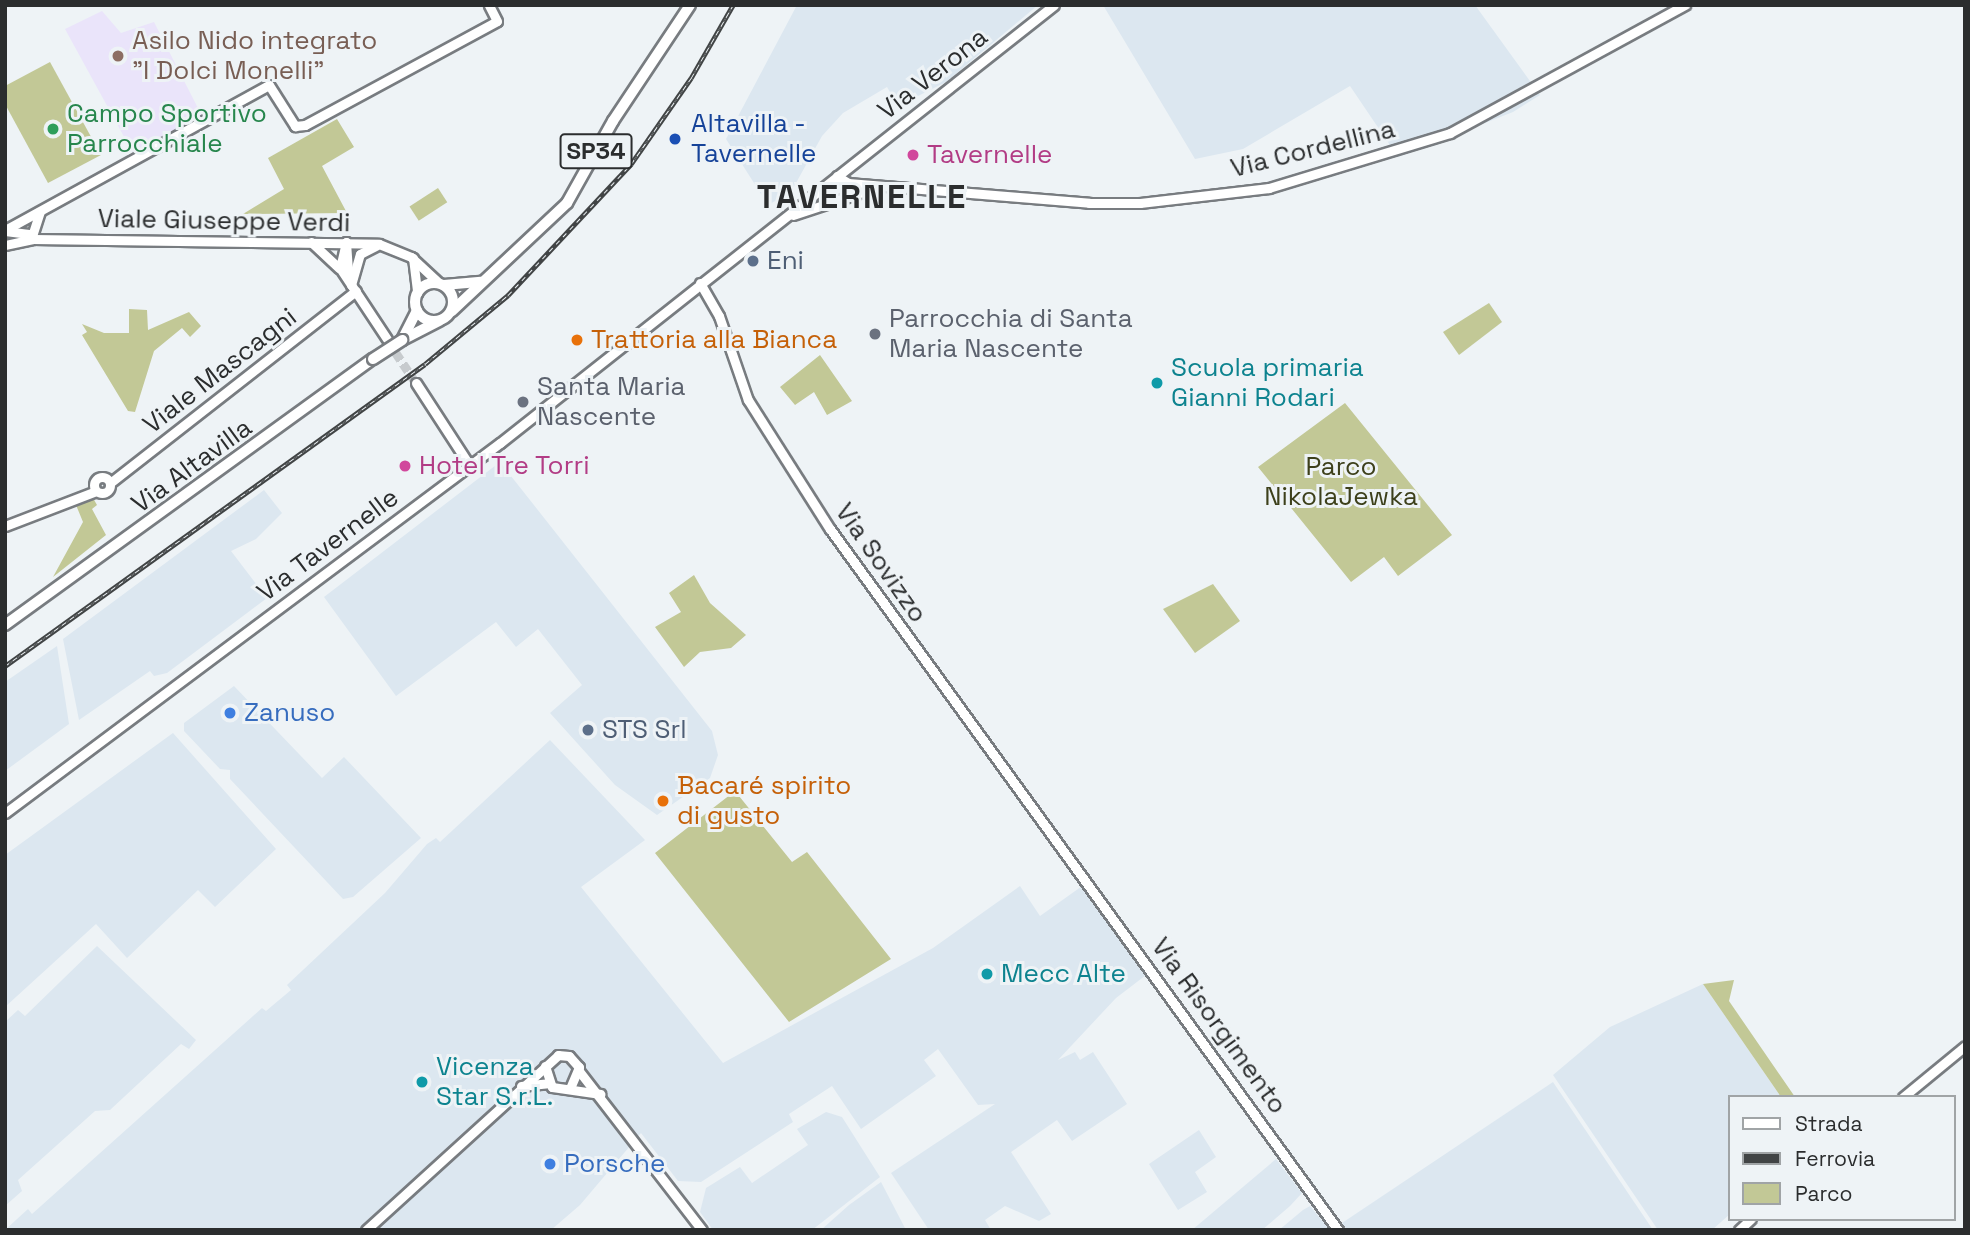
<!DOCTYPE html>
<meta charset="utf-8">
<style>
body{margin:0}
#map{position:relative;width:1970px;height:1235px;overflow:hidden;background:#eef3f6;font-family:"Space Grotesk",sans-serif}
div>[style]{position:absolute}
.built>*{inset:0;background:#dce7f0}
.education>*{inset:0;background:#eae4fa}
.green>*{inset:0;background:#c2c896;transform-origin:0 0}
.secondary-tunnel>*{height:9px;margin-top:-4.5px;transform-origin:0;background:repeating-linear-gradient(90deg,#c7cbce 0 9px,transparent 0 13.5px)}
.roads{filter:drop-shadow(2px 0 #787c80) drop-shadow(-2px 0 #787c80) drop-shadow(0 2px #787c80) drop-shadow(0 -2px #787c80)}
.secondary>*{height:9px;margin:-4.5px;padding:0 4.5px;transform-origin:4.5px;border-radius:4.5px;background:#fff}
.secondary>.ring{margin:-4.5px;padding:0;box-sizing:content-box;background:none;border:9px solid #fff;border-radius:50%}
.primary>*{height:10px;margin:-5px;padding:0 5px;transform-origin:5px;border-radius:5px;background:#fff}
.primary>.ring{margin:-5px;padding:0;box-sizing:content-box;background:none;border:10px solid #fff;border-radius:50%}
.rail>*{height:4.5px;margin-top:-2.25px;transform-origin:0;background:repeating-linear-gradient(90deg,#eef3f6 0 5px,#414445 0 10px);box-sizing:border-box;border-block:2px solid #414445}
.bridges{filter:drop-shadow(2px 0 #787c80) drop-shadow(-2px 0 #787c80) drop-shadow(0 2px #787c80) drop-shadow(0 -2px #787c80)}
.primary-bridge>*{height:10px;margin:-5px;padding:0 5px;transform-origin:5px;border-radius:5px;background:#fff}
.dots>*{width:19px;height:19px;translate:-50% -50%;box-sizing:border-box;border:4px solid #eef3f6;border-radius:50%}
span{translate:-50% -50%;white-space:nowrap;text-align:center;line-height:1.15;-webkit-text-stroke:6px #eef3f6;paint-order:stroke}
.shield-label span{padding:2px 5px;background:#eef3f6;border:2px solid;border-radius:5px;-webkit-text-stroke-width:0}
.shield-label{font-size:24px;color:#2b2d2e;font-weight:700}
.education-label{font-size:26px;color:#785e54}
.left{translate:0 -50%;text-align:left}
.street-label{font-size:26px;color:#2b2d2e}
.leisure-label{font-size:26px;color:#27864d}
.transit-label{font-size:26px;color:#164399}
.hotel-label{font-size:26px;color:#b23c85}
.service-label{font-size:26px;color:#4e5e75}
.worship-label{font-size:26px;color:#5b616d}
.food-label{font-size:26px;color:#c56008}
.culture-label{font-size:26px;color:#0d838f}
.park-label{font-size:26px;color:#3d401b}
.shop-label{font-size:26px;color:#366cbe}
.district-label{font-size:33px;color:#2b2d2e;font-weight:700;letter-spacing:2px}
.frame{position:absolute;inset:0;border:7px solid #2b2d2e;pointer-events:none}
.legend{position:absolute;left:1728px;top:1095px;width:228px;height:126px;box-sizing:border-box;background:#eef3f6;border:2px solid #a0a4a6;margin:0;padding:9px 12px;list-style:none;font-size:21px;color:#2b2d2e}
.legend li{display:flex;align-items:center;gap:14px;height:35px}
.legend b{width:35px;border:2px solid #a0a4a6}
</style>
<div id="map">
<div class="built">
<i style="clip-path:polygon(797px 5px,1038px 5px,946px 82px,898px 106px,887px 87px,843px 113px,822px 136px,791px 192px,768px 205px,726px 139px)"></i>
<i style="clip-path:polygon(1103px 5px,1475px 5px,1540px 95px,1513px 112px,1398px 157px,1350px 86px,1243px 149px,1195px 159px)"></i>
<i style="clip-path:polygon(500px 462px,712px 731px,718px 755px,710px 778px,657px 815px,615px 785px,550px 713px,582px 685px,538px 629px,516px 647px,496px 622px,396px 696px,324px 597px)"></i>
<i style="clip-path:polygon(264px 490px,282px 513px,256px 539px,231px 551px,267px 598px,167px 673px,154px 676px,150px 671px,79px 720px,63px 639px)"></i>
<i style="clip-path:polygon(57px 646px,69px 724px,5px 771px,5px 682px)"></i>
<i style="clip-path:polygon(234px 686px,322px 778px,344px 757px,421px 838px,353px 897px,343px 899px,230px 779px,230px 770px,220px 769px,184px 731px,184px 723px)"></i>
<i style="clip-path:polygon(173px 733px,276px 849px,215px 907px,198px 890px,127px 958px,96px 924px,5px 1007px,5px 855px)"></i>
<i style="clip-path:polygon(550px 740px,645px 840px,581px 887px,723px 1063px,933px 948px,1020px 886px,1040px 916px,1085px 884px,1150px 972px,1116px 998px,1058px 1060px,1075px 1052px,1080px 1060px,1093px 1052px,1127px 1104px,1072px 1141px,1057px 1120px,1011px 1152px,1051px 1214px,1039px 1221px,1005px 1206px,985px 1220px,991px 1230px,929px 1230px,891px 1173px,995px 1104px,978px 1105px,938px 1049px,924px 1060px,936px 1076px,861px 1129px,832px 1086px,789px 1114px,793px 1122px,701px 1182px,678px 1181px,641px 1133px,580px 1205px,551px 1230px,5px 1230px,28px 1209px,32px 1214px,262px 1008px,266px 1011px,291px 990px,287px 985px,385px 893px,427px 844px,436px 838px,440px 842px)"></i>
<i style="clip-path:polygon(97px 946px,196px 1040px,189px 1049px,181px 1044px,110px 1110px,95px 1111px,18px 1180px,22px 1191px,5px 1206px,5px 1022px,18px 1010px,25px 1016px)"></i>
<i style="clip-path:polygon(1703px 984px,1781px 1097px,1730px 1097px,1730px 1214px,1712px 1230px,1658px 1230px,1553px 1075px,1610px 1027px)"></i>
<i style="clip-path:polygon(1553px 1082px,1653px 1230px,1347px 1230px,1342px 1223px)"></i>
<i style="clip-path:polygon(826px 1112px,842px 1117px,880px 1177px,812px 1230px,713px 1230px,700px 1212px,706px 1188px,740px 1167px,752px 1183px,808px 1145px,797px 1129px)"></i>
<i style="clip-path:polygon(1199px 1130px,1216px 1157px,1195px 1172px,1207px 1192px,1178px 1210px,1149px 1164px)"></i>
<i style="clip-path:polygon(1276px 1159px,1302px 1193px,1290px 1206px,1262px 1230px,1192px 1230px)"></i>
<i style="clip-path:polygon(881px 1182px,906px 1230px,821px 1230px,849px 1205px)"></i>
<i style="clip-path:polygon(1310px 1206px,1330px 1230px,1279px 1230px,1303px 1210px)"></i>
</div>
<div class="education">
<i style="clip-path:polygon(102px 11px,121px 33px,154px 22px,202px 116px,134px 155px,65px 29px)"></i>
</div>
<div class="green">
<i style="clip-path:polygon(50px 62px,101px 155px,48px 183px,5px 104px,5px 86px)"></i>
<i style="clip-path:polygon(337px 119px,354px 147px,322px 166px,347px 213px,243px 214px,284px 189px,268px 158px)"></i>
<i style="left:438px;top:188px;width:17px;height:34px;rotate:57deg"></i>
<i style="clip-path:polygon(1489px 303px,1502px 322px,1459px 355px,1443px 332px)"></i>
<i style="clip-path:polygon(129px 309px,147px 310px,148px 330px,189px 312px,201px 326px,190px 337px,182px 328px,154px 351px,135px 412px,128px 411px,82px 335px,87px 332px,82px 324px,104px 333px,129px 333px)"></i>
<i style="clip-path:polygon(820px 355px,852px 401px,827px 415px,814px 392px,795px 405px,780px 387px)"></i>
<i style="clip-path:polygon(1345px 403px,1452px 535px,1398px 576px,1384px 557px,1351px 582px,1258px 467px)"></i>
<i style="clip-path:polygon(93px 498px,97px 505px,92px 509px,106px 535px,53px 577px,83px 522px,76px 505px)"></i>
<i style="clip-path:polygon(694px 575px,710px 603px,746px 635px,731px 648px,700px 652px,684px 667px,655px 627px,681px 612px,669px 593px)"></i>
<i style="clip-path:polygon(1213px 584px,1240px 621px,1195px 653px,1163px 609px)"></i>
<i style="clip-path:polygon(735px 791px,792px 862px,807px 852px,891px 959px,789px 1022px,655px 853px)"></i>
<i style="clip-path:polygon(1734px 980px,1729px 1001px,1795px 1097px,1781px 1097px,1703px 984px)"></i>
</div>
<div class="secondary-tunnel">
<i style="left:388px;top:341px;width:50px;rotate:56.3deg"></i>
</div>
<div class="roads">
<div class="secondary">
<i style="left:837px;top:176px;width:13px;rotate:32deg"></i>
<i style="left:848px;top:183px;width:242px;rotate:4.7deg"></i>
<i style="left:1089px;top:203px;width:51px"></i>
<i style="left:1140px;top:203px;width:130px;rotate:-6.6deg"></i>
<i style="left:1269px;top:188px;width:189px;rotate:-16.9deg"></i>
<i style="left:1450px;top:133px;width:268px;rotate:-28.6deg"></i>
<i style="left:793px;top:215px;width:83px;rotate:-18.2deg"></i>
<i style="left:5px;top:230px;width:301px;rotate:-28.8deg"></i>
<i style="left:269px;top:85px;width:49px;rotate:57.6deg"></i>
<i style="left:295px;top:126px;width:10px;rotate:-6deg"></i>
<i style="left:305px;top:125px;width:218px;rotate:-28.4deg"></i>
<i style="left:497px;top:21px;width:18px;rotate:-117deg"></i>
<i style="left:5px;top:231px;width:24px;rotate:7deg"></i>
<i style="left:29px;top:234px;width:6px;rotate:51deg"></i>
<i style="left:33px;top:239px;width:29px;rotate:168deg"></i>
<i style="left:32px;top:236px;width:25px;rotate:-72deg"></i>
<i style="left:33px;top:239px;width:346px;rotate:0.8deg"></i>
<i style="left:379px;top:244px;width:35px;rotate:22deg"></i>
<i style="left:411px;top:257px;width:38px;rotate:43deg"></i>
<i style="left:311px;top:242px;width:38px;rotate:43deg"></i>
<i style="left:346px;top:242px;width:27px;rotate:103deg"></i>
<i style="left:340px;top:268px;width:85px;rotate:56.5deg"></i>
<i style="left:346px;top:242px;width:31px;rotate:86deg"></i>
<i style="left:413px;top:258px;width:35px;rotate:83deg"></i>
<i style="left:700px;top:283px;width:38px;rotate:60deg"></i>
<i style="left:719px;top:316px;width:89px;rotate:71deg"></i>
<i style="left:748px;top:400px;width:153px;rotate:57.6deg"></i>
<i style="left:830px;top:529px;width:866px;rotate:54.07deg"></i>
<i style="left:351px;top:285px;width:32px;rotate:-74deg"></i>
<i style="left:360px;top:254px;width:18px;rotate:-27deg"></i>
<i style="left:416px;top:383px;width:99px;rotate:57deg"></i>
<i class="ring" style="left:94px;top:477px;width:7px;height:7px"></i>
<i style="left:110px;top:483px;width:312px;rotate:-38deg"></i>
<i style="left:5px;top:526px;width:97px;rotate:-21deg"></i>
<i style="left:5px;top:813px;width:618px;rotate:-36.78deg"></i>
<i style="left:500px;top:443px;width:706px;rotate:-38.33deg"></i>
<i style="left:545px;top:1066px;width:22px;rotate:72deg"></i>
<i style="left:552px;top:1087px;width:49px;rotate:8.3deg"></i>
<i style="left:579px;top:1071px;width:201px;rotate:52.3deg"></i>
<i style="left:521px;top:1086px;width:27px;rotate:-6deg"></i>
<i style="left:1903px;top:1097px;width:80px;rotate:-39.4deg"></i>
<i style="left:366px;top:1230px;width:260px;rotate:-42.3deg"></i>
<i style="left:558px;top:1055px;width:11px;rotate:5deg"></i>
<i style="left:569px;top:1056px;width:15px;rotate:48deg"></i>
<i style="left:579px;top:1067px;width:23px;rotate:113deg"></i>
<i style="left:1739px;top:1230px;width:16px;rotate:-43deg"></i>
</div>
<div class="primary">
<i class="ring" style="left:415px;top:283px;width:28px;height:28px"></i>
<i style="left:444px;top:285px;width:37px;rotate:-5deg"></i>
<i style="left:452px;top:311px;width:158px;rotate:-43.2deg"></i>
<i style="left:567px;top:203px;width:94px;rotate:-60.7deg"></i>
<i style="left:613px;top:121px;width:139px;rotate:-56.4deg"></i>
<i style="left:402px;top:340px;width:42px;rotate:-27.2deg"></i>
<i style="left:402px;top:340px;width:33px;rotate:-63deg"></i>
<i style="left:5px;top:625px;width:454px;rotate:-35.9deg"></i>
</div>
</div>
<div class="rail">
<i style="left:5px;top:666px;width:517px;rotate:-35.72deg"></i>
<i style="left:425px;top:364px;width:108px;rotate:-39.7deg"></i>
<i style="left:508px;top:295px;width:180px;rotate:-46.8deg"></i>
<i style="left:631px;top:164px;width:105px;rotate:-55.1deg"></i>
<i style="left:691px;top:78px;width:84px;rotate:-60.1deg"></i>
</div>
<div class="bridges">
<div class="primary-bridge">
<i style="left:373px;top:359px;width:35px;rotate:-33deg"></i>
</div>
</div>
<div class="dots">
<i style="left:118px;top:56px;background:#8d6e63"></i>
<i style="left:53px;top:129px;background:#2e9e5b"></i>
<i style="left:675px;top:139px;background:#1a4fb4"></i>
<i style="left:913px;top:155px;background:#d1479c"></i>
<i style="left:753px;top:261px;background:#5c6f8a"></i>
<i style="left:875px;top:334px;background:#6b7280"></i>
<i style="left:577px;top:340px;background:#e8710a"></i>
<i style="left:1157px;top:383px;background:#0f9aa8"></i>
<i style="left:523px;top:402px;background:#6b7280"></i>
<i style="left:405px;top:466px;background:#d1479c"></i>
<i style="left:230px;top:713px;background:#3f7fe0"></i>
<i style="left:588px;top:730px;background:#5c6f8a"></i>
<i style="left:663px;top:801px;background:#e8710a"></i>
<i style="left:987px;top:974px;background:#0f9aa8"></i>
<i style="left:422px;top:1082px;background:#0f9aa8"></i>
<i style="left:550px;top:1164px;background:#3f7fe0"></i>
</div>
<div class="shield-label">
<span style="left:596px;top:151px">SP34</span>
</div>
<div class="education-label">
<span class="left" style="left:132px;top:56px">Asilo Nido integrato<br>"I Dolci Monelli"</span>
</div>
<div class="street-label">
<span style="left:933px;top:74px;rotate:-38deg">Via Verona</span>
<span style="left:1313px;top:149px;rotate:-14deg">Via Cordellina</span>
<span style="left:224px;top:221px;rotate:1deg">Viale Giuseppe Verdi</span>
<span style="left:220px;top:371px;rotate:-38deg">Viale Mascagni</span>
<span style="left:192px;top:466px;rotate:-36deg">Via Altavilla</span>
<span style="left:328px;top:545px;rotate:-37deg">Via Tavernelle</span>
<span style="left:881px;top:563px;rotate:55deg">Via Sovizzo</span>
<span style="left:1219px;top:1026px;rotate:54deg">Via Risorgimento</span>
</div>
<div class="leisure-label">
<span class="left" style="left:67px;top:129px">Campo Sportivo<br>Parrocchiale</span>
</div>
<div class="transit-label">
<span class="left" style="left:691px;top:139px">Altavilla -<br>Tavernelle</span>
</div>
<div class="hotel-label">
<span class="left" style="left:927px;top:155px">Tavernelle</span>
<span class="left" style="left:419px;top:466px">Hotel Tre Torri</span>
</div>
<div class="service-label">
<span class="left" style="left:767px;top:261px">Eni</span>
<span class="left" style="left:602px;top:730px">STS Srl</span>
</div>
<div class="worship-label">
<span class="left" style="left:889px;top:334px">Parrocchia di Santa<br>Maria Nascente</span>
<span class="left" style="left:537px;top:402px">Santa Maria<br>Nascente</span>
</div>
<div class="food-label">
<span class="left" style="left:591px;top:340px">Trattoria alla Bianca</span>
<span class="left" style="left:677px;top:801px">Bacaré spirito<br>di gusto</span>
</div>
<div class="culture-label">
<span class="left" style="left:1171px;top:383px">Scuola primaria<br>Gianni Rodari</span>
<span class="left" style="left:1001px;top:974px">Mecc Alte</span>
<span class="left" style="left:436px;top:1082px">Vicenza<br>Star S.r.L.</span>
</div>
<div class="park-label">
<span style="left:1341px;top:482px">Parco<br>NikolaJewka</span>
</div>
<div class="shop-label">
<span class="left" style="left:244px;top:713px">Zanuso</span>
<span class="left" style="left:564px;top:1164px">Porsche</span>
</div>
<div class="district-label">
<span style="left:862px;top:198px">TAVERNELLE</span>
</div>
<div class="frame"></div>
<ul class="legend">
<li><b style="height:9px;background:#fff"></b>Strada</li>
<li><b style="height:9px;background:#414445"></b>Ferrovia</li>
<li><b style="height:19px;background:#c2c896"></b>Parco</li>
</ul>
</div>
